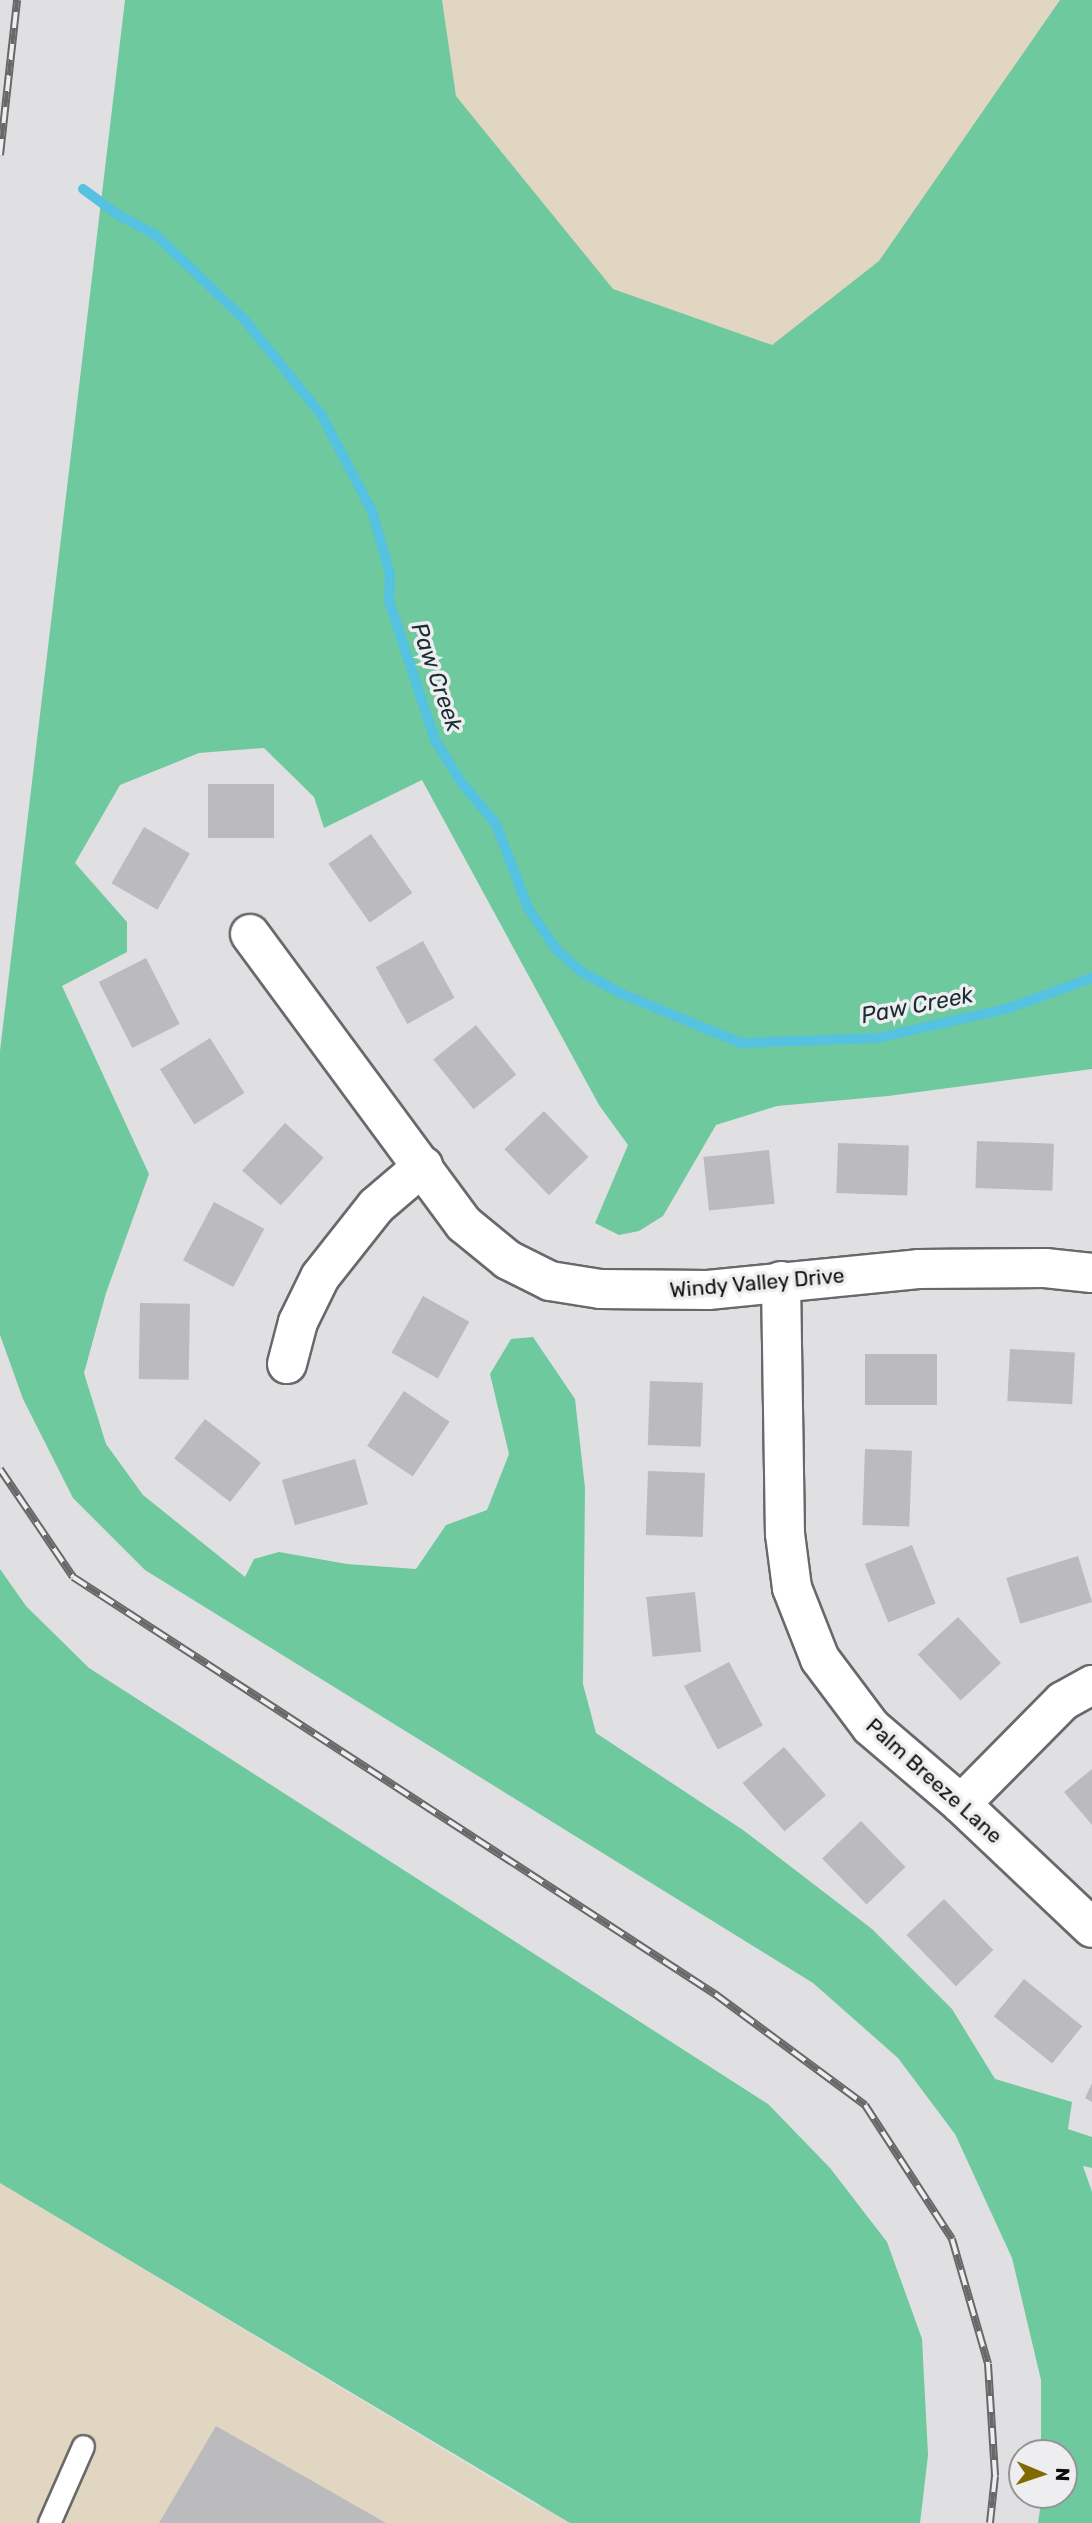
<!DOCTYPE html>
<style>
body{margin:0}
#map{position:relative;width:1092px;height:2523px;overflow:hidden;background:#e0e0e2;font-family:Rubik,sans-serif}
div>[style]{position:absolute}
.industrial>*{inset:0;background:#e1d6c1}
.forest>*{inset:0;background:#6ec99e}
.stream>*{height:10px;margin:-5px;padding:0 5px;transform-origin:5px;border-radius:5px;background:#55c2e1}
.building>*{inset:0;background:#bbbbbd;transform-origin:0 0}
.roads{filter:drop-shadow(2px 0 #69696b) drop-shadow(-2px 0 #69696b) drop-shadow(0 2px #69696b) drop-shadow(0 -2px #69696b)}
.service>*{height:21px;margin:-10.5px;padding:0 10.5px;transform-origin:10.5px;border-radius:10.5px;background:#fff}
.minor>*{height:38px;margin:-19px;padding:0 19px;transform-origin:19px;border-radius:19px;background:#fff}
.rail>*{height:8px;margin-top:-4px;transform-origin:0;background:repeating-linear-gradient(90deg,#eeeef0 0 16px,#686869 0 32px);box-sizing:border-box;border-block:2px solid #686869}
span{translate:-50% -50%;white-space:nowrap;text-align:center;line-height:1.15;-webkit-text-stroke:7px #eeeef0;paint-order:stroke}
.street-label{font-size:21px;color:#0c0c0c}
.water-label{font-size:23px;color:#1a2d33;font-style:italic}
.north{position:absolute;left:1008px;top:2439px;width:70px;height:70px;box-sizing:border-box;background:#eeeef0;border:2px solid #949495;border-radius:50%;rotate:92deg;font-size:19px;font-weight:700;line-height:28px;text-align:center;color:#0c0c0c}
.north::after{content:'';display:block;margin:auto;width:24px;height:32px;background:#836902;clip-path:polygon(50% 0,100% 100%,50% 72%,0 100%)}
</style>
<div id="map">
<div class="industrial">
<i style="clip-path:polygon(259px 0,1092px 0,823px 631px)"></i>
<i style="clip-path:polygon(768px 2104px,830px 2168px,887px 2242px,922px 2339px,928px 2455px,920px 2523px,0 2523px,0 2183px,539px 2507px)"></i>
</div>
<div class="forest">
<i style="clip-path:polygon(125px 0,442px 0,456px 96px,613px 289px,772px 345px,879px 261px,1060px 0,1092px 0,1092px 1069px,888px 1096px,777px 1106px,716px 1125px,663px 1216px,639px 1231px,619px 1235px,595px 1223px,628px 1145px,599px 1105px,422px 780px,324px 828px,314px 797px,264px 748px,199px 753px,120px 785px,75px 863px,127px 922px,127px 952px,62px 986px,149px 1174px,106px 1293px,84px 1373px,106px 1444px,143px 1495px,245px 1577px,254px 1559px,279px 1552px,347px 1564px,416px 1569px,446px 1525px,487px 1510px,509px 1454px,490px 1374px,511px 1339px,533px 1337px,575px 1399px,585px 1488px,583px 1684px,596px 1733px,743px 1830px,872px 1929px,952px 2009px,995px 2079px,1072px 2102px,1068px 2129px,1092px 2137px,1092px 2168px,1083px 2166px,1092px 2192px,1092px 2523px,1038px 2523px,1042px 2495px,1064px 2495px,1064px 2453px,1041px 2453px,1041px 2380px,1012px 2258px,955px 2134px,898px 2058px,813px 1983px,145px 1570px,73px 1498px,23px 1399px,0 1335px,0 1051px)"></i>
<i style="clip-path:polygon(0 1569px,26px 1606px,89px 1668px,768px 2104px,830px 2168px,887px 2242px,922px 2339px,928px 2455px,920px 2523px,570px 2523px,0 2183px)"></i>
</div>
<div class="stream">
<i style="left:83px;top:189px;width:42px;rotate:36.3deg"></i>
<i style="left:117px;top:214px;width:46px;rotate:28.8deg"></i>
<i style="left:157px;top:236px;width:120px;rotate:43.7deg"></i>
<i style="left:244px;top:319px;width:122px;rotate:51deg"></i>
<i style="left:321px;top:414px;width:110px;rotate:62.3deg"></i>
<i style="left:372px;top:511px;width:66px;rotate:74.1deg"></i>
<i style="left:390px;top:574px;width:27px;rotate:92deg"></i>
<i style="left:389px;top:601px;width:146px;rotate:71.7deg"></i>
<i style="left:435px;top:740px;width:49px;rotate:58.2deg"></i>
<i style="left:461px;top:782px;width:55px;rotate:50.2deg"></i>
<i style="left:496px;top:824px;width:90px;rotate:69.1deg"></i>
<i style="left:528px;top:908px;width:51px;rotate:55.4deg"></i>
<i style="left:557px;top:950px;width:31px;rotate:42deg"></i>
<i style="left:580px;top:971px;width:46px;rotate:28.8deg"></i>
<i style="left:620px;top:993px;width:131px;rotate:22.5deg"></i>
<i style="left:741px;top:1043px;width:137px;rotate:-2.1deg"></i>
<i style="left:878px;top:1038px;width:134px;rotate:-12.9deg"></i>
<i style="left:1009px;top:1008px;width:88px;rotate:-19.9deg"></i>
</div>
<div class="building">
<i style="left:208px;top:784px;width:66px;height:54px"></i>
<i style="left:144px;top:827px;width:53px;height:65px;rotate:30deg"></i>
<i style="left:371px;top:834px;width:72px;height:52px;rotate:55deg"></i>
<i style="left:423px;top:941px;width:65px;height:54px;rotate:61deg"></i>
<i style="left:146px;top:958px;width:74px;height:53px;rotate:63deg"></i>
<i style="left:476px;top:1025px;width:64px;height:55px;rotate:51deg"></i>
<i style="left:210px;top:1038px;width:65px;height:59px;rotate:58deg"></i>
<i style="left:544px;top:1111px;width:64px;height:55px;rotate:46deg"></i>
<i style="left:285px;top:1123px;width:52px;height:64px;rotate:42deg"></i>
<i style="left:977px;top:1141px;width:77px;height:47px;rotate:2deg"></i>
<i style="left:838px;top:1143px;width:71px;height:50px;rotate:2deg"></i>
<i style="left:769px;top:1150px;width:54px;height:66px;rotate:84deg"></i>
<i style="left:214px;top:1202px;width:57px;height:66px;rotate:28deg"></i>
<i style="left:423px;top:1296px;width:53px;height:65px;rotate:29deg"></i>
<i style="left:140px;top:1303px;width:50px;height:76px;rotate:1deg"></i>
<i style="left:1010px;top:1349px;width:65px;height:52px;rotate:3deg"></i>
<i style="left:865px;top:1354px;width:72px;height:51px"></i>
<i style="left:650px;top:1381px;width:53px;height:64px;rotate:2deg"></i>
<i style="left:404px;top:1391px;width:55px;height:66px;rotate:34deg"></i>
<i style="left:205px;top:1419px;width:71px;height:50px;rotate:38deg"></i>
<i style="left:865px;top:1449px;width:47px;height:76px;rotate:2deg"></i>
<i style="left:355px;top:1459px;width:47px;height:76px;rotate:74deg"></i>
<i style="left:648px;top:1471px;width:57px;height:64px;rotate:2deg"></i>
<i style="left:912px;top:1545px;width:63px;height:51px;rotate:68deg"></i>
<i style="left:1078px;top:1556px;width:48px;height:75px;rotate:73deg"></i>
<i style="left:695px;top:1592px;width:60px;height:49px;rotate:84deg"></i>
<i style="left:958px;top:1617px;width:63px;height:55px;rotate:47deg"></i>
<i style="left:729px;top:1662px;width:72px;height:51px;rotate:62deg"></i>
<i style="left:784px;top:1747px;width:64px;height:55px;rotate:49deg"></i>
<i style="clip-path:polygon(1092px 1769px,1092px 1825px,1064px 1792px)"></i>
<i style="left:861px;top:1821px;width:64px;height:54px;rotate:46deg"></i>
<i style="left:944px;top:1899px;width:71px;height:52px;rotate:46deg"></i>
<i style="left:1024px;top:1979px;width:75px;height:48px;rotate:39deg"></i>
<i style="clip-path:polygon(1092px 2083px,1092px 2102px,1085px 2098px)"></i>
<i style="clip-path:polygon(216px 2426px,386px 2523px,159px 2523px)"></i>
</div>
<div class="roads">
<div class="service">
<i style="left:49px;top:2523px;width:84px;rotate:-66.2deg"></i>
</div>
<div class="minor">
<i style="left:250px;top:934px;width:360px;rotate:53.6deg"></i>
<i style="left:464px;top:1224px;width:57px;rotate:39.3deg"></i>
<i style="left:508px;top:1260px;width:47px;rotate:26.6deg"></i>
<i style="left:550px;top:1281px;width:51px;rotate:9.1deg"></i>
<i style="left:600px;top:1289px;width:108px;rotate:0.5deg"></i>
<i style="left:708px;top:1290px;width:211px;rotate:-5.7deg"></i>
<i style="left:918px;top:1269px;width:127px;rotate:-0.5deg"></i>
<i style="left:1045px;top:1268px;width:47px;rotate:6.1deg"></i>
<i style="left:781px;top:1281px;width:253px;rotate:89.1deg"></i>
<i style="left:785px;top:1534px;width:54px;rotate:82.6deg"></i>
<i style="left:792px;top:1588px;width:76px;rotate:68.5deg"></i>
<i style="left:820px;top:1659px;width:85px;rotate:53.1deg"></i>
<i style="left:871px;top:1727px;width:118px;rotate:40.5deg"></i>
<i style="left:961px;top:1804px;width:180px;rotate:43.4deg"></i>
<i style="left:287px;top:1364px;width:43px;rotate:-75.3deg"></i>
<i style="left:298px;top:1322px;width:50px;rotate:-63.9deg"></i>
<i style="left:320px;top:1277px;width:90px;rotate:-51.7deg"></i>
<i style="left:376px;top:1206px;width:62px;rotate:-40.4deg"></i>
<i style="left:961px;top:1804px;width:145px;rotate:-45.3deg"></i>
<i style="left:1063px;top:1701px;width:33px;rotate:-29deg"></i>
</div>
</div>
<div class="rail">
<i style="left:0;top:155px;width:156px;rotate:-83.7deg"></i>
<i style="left:0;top:1469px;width:130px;rotate:55.9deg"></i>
<i style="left:73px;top:1577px;width:766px;rotate:33.01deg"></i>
<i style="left:715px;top:1994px;width:187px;rotate:36.5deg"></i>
<i style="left:865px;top:2105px;width:160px;rotate:57deg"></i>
<i style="left:952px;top:2239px;width:130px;rotate:73.9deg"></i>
<i style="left:988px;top:2364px;width:112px;rotate:86.4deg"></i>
<i style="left:995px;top:2476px;width:47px;rotate:96.1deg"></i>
</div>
<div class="street-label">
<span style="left:757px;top:1283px;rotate:-5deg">Windy Valley Drive</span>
<span style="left:934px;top:1781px;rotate:42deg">Palm Breeze Lane</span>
</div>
<div class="water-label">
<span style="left:437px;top:677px;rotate:71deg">Paw Creek</span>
<span style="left:917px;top:1005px;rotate:-11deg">Paw Creek</span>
</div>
<div class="north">N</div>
</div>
